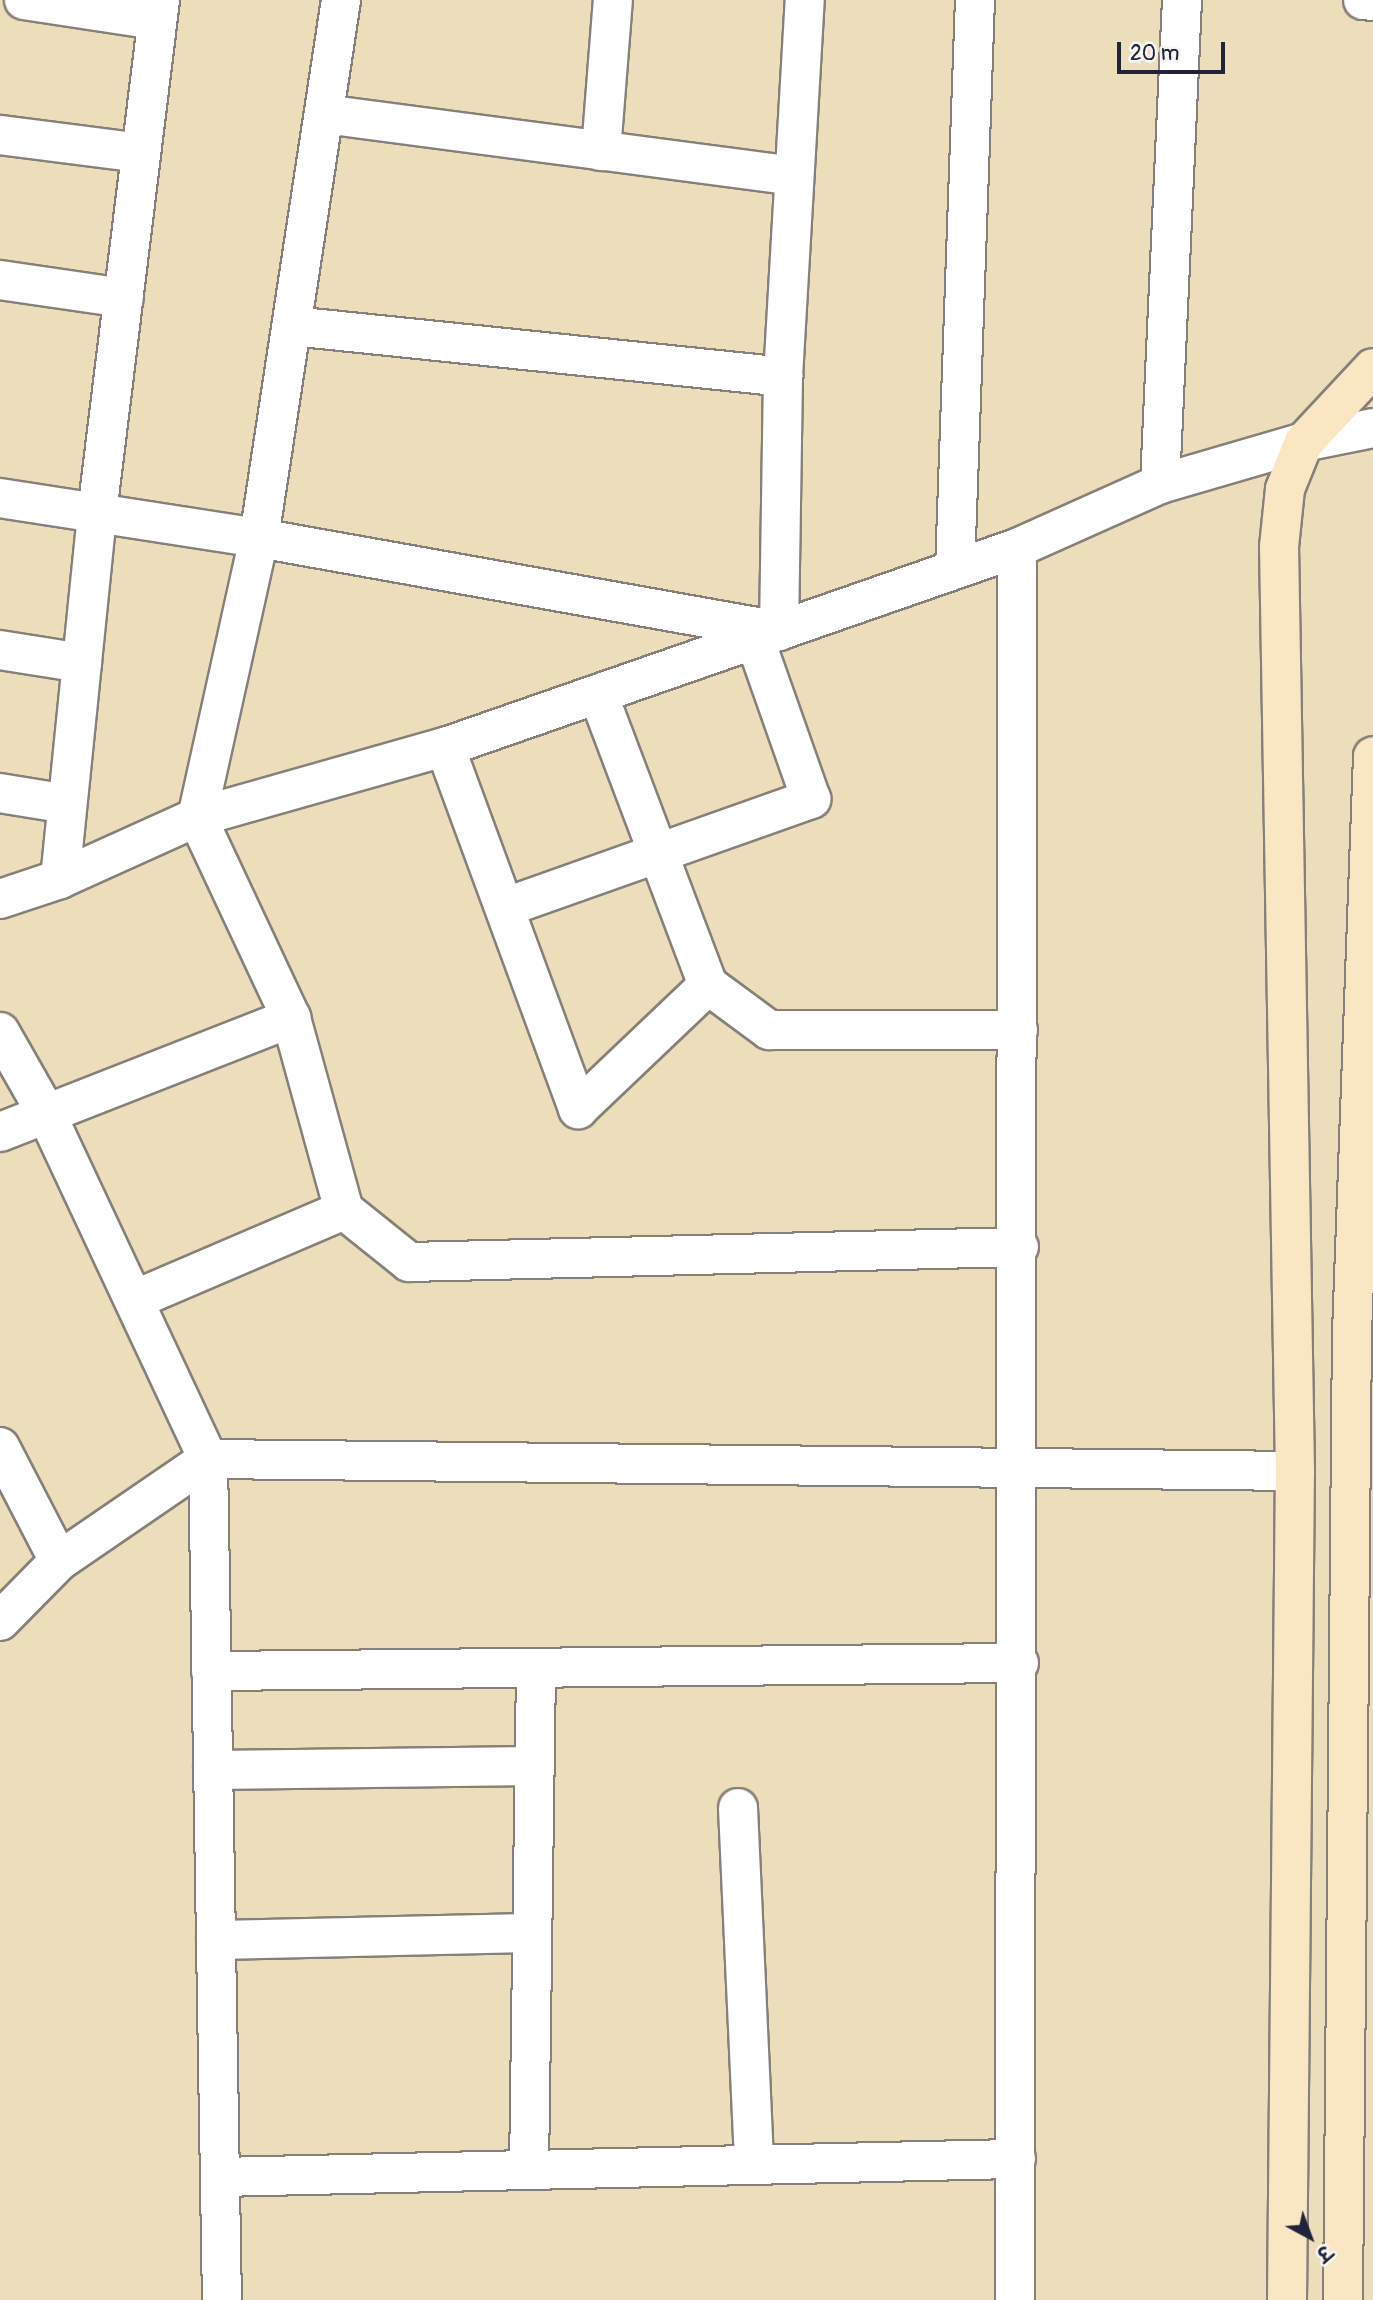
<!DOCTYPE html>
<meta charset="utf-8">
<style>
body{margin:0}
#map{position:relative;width:1373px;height:2300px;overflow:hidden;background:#ecdeba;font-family:Pangolin,"Playpen Sans Deva",sans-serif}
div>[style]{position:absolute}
.roads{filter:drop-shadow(2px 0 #87807a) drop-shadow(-2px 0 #87807a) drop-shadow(0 2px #87807a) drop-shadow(0 -2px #87807a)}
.street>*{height:38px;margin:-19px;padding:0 19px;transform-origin:19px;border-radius:19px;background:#fff}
.secondary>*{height:38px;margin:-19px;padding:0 19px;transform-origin:19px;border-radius:19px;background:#f9e7c3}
span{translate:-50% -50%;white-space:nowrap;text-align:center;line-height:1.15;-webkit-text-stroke:5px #f6f6f2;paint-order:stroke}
.north{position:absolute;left:1275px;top:2202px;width:70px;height:70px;-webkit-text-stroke:5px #f6f6f2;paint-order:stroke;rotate:139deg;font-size:19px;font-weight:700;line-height:28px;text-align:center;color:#22223b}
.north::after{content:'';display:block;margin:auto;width:24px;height:32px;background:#22223b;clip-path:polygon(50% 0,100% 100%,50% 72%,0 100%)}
.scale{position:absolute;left:1117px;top:42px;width:108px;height:32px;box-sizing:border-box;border:4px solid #22223b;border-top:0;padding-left:9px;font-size:21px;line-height:24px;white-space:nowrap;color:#22223b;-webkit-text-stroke:5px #f6f6f2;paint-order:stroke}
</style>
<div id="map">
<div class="roads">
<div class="street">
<i style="left:24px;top:0;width:134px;rotate:8.6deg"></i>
<i style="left:341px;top:0;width:544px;rotate:98.67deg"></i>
<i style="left:259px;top:538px;width:286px;rotate:102.5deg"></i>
<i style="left:197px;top:817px;width:222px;rotate:64.9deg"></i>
<i style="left:291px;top:1018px;width:199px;rotate:74.6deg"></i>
<i style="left:344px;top:1210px;width:83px;rotate:38.7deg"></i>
<i style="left:409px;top:1262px;width:610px;rotate:-1.41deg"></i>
<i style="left:1363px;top:0;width:10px;rotate:6deg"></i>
<i style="left:324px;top:114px;width:473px;rotate:7.5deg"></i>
<i style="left:0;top:135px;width:142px;rotate:7.3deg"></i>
<i style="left:601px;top:151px;width:151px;rotate:-85.5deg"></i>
<i style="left:0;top:280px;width:125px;rotate:8.3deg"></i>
<i style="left:292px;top:326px;width:494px;rotate:5.9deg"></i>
<i style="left:1160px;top:484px;width:484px;rotate:-87.4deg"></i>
<i style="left:0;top:498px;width:262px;rotate:8.8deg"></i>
<i style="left:259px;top:538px;width:528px;rotate:10.14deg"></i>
<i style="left:779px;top:631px;width:254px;rotate:-89.1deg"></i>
<i style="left:783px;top:377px;width:378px;rotate:-86.7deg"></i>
<i style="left:955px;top:569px;width:569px;rotate:-87.99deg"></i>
<i style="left:0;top:650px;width:83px;rotate:9deg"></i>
<i style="left:598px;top:694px;width:311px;rotate:69.3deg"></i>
<i style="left:708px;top:985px;width:76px;rotate:36.4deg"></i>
<i style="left:769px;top:1030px;width:249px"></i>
<i style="left:445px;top:747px;width:386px;rotate:69.8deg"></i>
<i style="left:578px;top:1109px;width:180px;rotate:-43.6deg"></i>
<i style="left:0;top:793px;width:68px;rotate:9.3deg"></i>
<i style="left:60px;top:879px;width:368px;rotate:-84.2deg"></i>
<i style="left:97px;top:513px;width:517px;rotate:-83deg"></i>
<i style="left:0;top:899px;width:63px;rotate:-18.4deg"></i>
<i style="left:60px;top:879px;width:150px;rotate:-24.3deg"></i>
<i style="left:197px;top:817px;width:258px;rotate:-15.8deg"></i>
<i style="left:445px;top:747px;width:606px;rotate:-19.18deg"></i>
<i style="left:1017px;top:548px;width:157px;rotate:-24.1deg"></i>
<i style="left:1160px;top:484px;width:150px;rotate:-16.3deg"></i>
<i style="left:1304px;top:442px;width:70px;rotate:-11.5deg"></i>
<i style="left:506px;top:907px;width:324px;rotate:-19.5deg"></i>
<i style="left:811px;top:799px;width:169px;rotate:-109.4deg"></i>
<i style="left:0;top:1032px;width:91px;rotate:60.3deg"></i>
<i style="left:45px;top:1111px;width:384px;rotate:64.9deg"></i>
<i style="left:208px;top:1459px;width:841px;rotate:89.05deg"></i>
<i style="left:0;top:1132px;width:313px;rotate:-21.4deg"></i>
<i style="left:134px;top:1300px;width:228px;rotate:-23.2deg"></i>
<i style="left:0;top:1447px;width:128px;rotate:62.6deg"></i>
<i style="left:0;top:1621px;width:84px;rotate:-45.5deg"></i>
<i style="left:59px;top:1561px;width:181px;rotate:-34.4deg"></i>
<i style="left:208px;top:1459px;width:1087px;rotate:0.63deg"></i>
<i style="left:211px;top:1671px;width:808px;rotate:-0.57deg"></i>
<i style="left:213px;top:1770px;width:321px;rotate:-0.7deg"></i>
<i style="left:738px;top:1808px;width:357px;rotate:87.4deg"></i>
<i style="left:216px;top:1940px;width:316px;rotate:-1.3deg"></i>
<i style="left:529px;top:2170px;width:502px;rotate:-89.2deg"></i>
<i style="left:220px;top:2177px;width:796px;rotate:-1.3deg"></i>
<i style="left:1015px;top:2300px;width:1752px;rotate:-89.93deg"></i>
</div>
<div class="secondary">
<i style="left:1287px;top:2300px;width:829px;rotate:-89.45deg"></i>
<i style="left:1295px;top:1471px;width:924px;rotate:-90.99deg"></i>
<i style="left:1279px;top:547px;width:58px;rotate:-84.1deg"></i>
<i style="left:1285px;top:489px;width:51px;rotate:-68deg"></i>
<i style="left:1304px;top:442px;width:101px;rotate:-47deg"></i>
<i style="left:1343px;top:2300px;width:966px;rotate:-89.47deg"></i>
<i style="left:1352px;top:1334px;width:578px;rotate:-87.92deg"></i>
</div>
</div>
<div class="north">उ</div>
<div class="scale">20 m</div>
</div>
